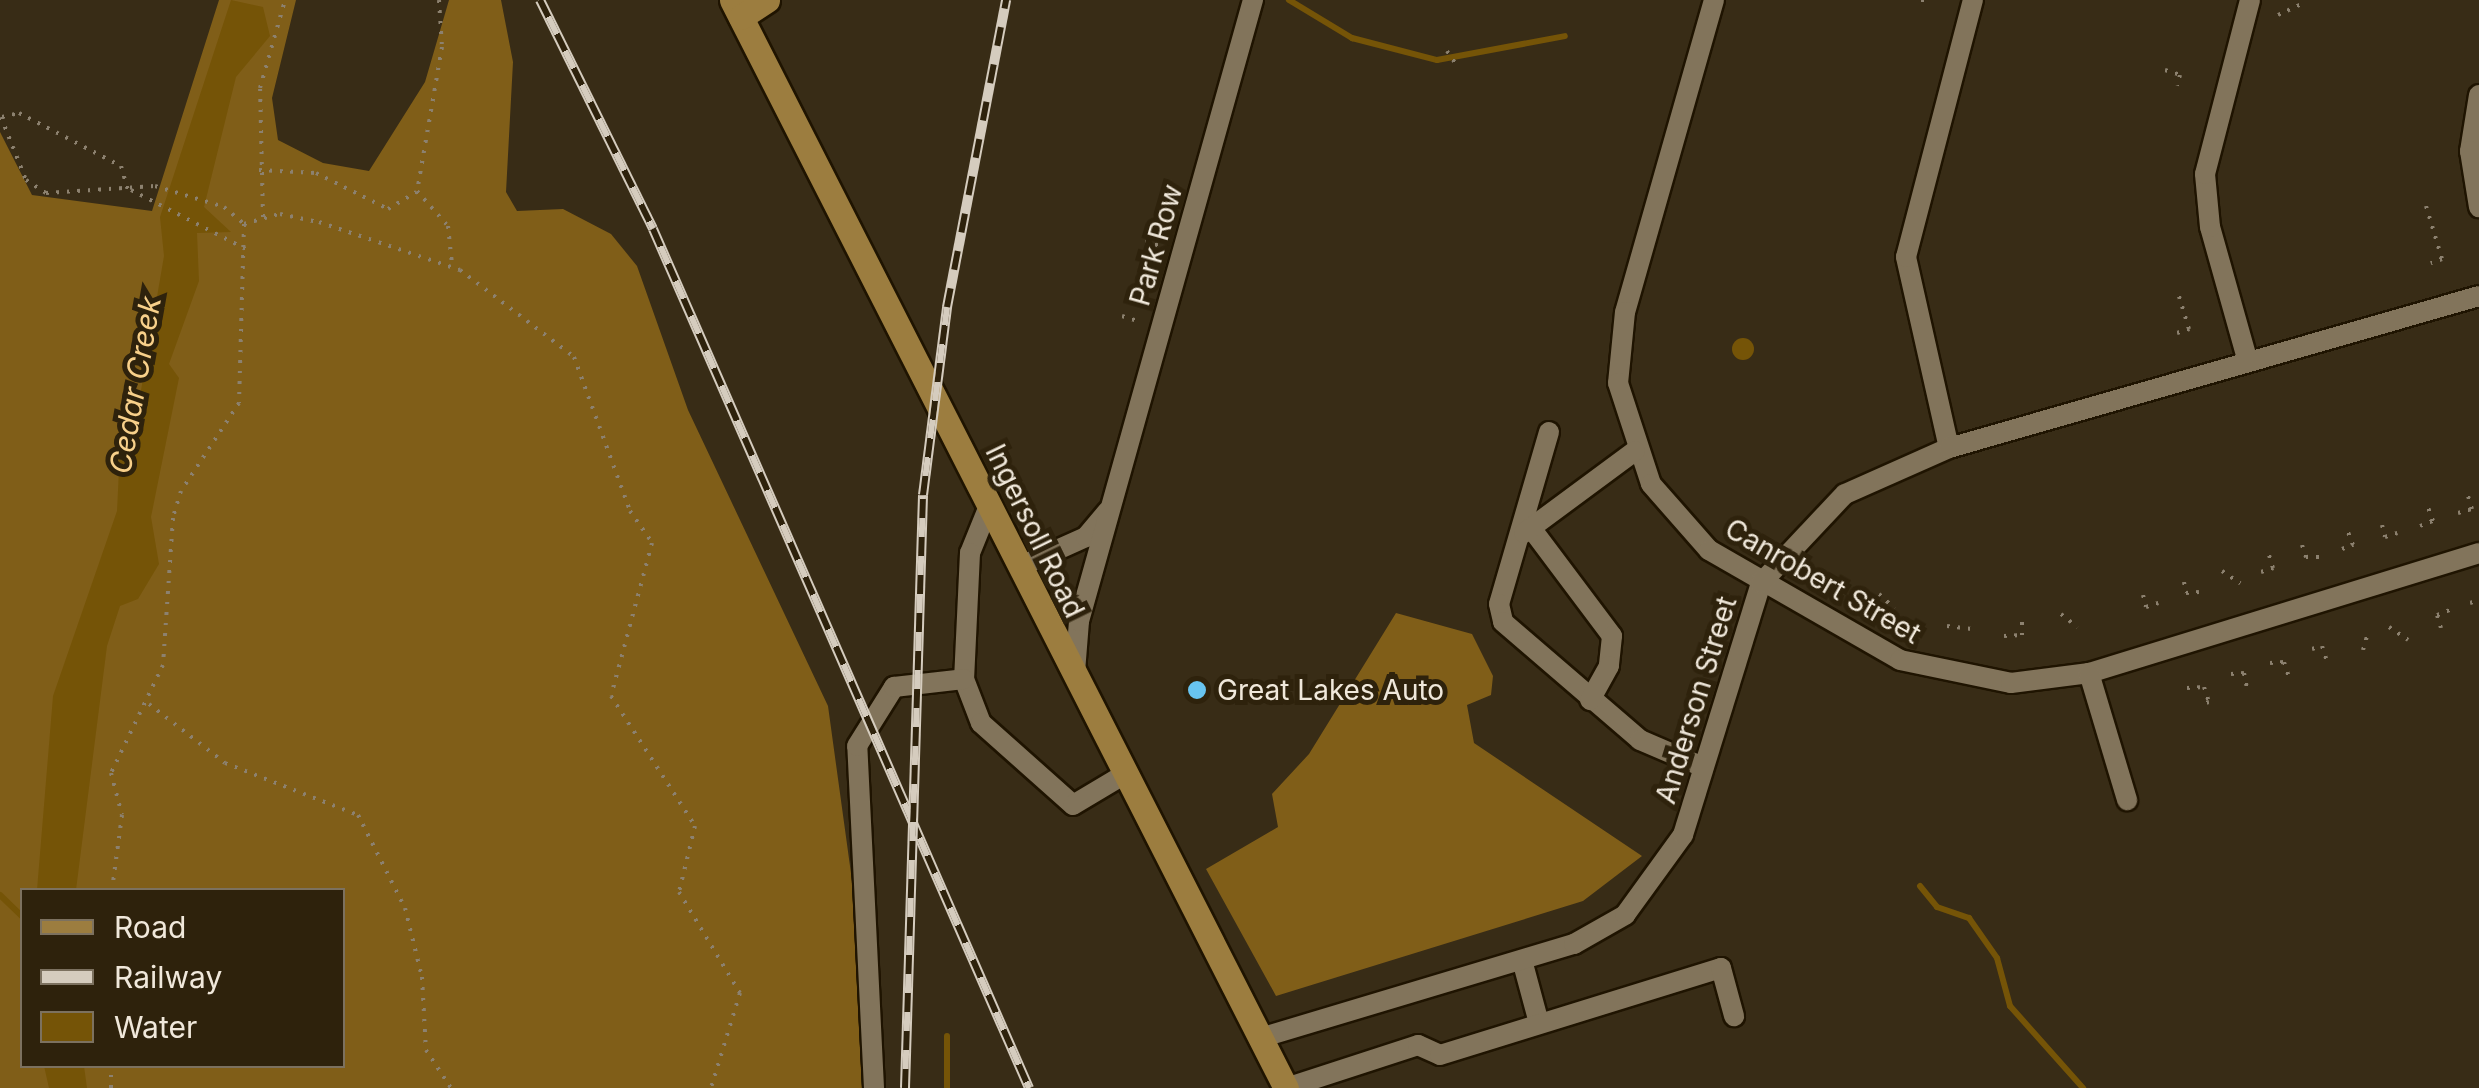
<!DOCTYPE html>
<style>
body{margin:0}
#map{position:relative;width:2479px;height:1088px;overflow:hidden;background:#382c16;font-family:Inter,sans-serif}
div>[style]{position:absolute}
.forest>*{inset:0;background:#805e18}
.water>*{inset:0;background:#755407}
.round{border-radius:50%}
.stream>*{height:6px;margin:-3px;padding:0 3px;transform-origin:3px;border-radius:3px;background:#755407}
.path>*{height:4px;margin-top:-2px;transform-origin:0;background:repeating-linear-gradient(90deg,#8c816f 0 2.5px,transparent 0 10.5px)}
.roads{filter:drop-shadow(2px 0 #1f1401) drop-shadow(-2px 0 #1f1401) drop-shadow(0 2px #1f1401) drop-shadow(0 -2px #1f1401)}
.minor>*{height:20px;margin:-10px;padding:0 10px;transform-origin:10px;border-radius:10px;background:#82745b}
.major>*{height:25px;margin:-12.5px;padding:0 12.5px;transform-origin:12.5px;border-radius:12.5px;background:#9c7d3f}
.rail>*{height:10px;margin-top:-5px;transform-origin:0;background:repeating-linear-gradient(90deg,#2e220c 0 19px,#d5ccbe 0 38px);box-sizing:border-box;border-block:2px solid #d5ccbe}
.dots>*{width:28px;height:28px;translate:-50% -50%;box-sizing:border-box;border:5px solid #2e220c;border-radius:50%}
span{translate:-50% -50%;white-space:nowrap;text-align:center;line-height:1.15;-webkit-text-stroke:10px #2e220c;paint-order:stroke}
.street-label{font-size:28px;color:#f0e8db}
.poi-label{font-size:28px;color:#f0e8db}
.left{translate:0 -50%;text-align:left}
.water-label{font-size:30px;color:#f8d08a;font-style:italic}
.legend{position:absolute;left:20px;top:888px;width:325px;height:180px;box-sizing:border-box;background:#2e220c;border:2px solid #7c715f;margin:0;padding:12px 18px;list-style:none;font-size:30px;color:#f0e8db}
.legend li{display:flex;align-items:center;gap:20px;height:50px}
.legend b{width:50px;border:2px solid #7c715f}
</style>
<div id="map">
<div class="forest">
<i style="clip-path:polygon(evenodd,219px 0,296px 0,272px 98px,278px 140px,323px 163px,369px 171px,425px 82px,449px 0,501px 0,513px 62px,506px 192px,517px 211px,563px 209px,611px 234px,637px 266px,688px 410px,828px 706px,861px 946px,862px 1088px,0 1088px,0 132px,32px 195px,152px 211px,219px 0,22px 890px,342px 890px,342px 1066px,22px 1066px,22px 890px)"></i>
<i style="clip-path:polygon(1396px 613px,1472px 634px,1493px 676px,1491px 695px,1467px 705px,1474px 743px,1642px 856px,1583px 901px,1276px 996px,1206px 869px,1278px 827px,1272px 794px,1309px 754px)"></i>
</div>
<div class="water">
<i style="clip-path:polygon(231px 0,263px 7px,270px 36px,236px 77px,204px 207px,231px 232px,197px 233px,199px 281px,169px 364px,179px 378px,151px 517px,159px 564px,138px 599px,120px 606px,107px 646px,76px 890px,37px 890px,53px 696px,117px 511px,120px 449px,139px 402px,164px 256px,160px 217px)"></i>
<i class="round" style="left:1732px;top:338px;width:22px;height:22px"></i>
<i style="clip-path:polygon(44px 1066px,84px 1066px,87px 1088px,49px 1088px)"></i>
</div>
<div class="stream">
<i style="left:1289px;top:0;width:74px;rotate:31.1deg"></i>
<i style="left:1352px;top:38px;width:88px;rotate:14.5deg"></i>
<i style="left:1437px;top:60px;width:130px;rotate:-10.6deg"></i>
<i style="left:1920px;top:886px;width:27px;rotate:51deg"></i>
<i style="left:1937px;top:907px;width:34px;rotate:19deg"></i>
<i style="left:1969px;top:918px;width:49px;rotate:55deg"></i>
<i style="left:1997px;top:958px;width:50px;rotate:74.8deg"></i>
<i style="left:2010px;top:1006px;width:110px;rotate:48.3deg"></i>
<i style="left:0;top:895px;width:30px;rotate:44deg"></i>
<i style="left:947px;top:1036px;width:52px;rotate:90deg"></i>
</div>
<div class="path">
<i style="left:439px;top:0;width:47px;rotate:86.3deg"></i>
<i style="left:442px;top:47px;width:146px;rotate:99.8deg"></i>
<i style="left:417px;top:191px;width:47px;rotate:48.5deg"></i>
<i style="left:448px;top:226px;width:39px;rotate:84deg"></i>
<i style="left:1921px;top:0;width:5px"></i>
<i style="left:2278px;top:15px;width:26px;rotate:-25deg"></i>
<i style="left:1447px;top:51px;width:18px;rotate:56deg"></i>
<i style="left:2165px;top:70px;width:16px;rotate:18deg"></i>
<i style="left:2180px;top:75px;width:11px;rotate:105deg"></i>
<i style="left:1px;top:117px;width:68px;rotate:68.4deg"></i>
<i style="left:26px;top:180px;width:24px;rotate:33deg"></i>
<i style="left:46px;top:193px;width:109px;rotate:-3.7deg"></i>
<i style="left:155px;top:186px;width:72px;rotate:16.9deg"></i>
<i style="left:224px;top:207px;width:26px;rotate:40deg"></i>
<i style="left:244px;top:224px;width:179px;rotate:91.6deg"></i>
<i style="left:239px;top:403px;width:105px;rotate:123.4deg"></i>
<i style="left:181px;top:491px;width:28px;rotate:107deg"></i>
<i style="left:173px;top:518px;width:147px;rotate:93.9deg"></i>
<i style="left:163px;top:665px;width:120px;rotate:115.7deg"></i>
<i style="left:111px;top:773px;width:43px;rotate:75.3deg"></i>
<i style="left:122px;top:815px;width:76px;rotate:97.6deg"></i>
<i style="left:2px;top:117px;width:17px;rotate:-13deg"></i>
<i style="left:19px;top:113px;width:115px;rotate:27.5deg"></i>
<i style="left:121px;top:166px;width:26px;rotate:74deg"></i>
<i style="left:259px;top:170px;width:57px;rotate:3deg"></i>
<i style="left:316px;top:173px;width:80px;rotate:26.6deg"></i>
<i style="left:388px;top:209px;width:33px;rotate:-31deg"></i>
<i style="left:131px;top:190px;width:129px;rotate:27.2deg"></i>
<i style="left:2426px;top:206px;width:55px;rotate:73.2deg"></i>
<i style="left:2442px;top:259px;width:12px;rotate:160deg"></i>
<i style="left:1156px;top:207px;width:20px;rotate:15deg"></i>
<i style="left:263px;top:217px;width:129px;rotate:-91.3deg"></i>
<i style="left:260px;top:88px;width:91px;rotate:-74.1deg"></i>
<i style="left:244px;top:224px;width:37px;rotate:-16deg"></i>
<i style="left:280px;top:214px;width:40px;rotate:12deg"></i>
<i style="left:319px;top:222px;width:149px;rotate:18.8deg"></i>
<i style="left:460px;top:270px;width:143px;rotate:37.3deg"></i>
<i style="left:574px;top:357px;width:164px;rotate:70deg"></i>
<i style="left:630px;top:511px;width:39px;rotate:55deg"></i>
<i style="left:652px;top:543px;width:158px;rotate:105deg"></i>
<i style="left:611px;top:696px;width:155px;rotate:57.1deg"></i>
<i style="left:695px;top:826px;width:68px;rotate:103.6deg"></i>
<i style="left:679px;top:892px;width:118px;rotate:58.9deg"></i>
<i style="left:740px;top:993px;width:99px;rotate:107deg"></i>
<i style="left:1145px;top:242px;width:21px;rotate:14deg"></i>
<i style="left:1122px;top:316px;width:20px;rotate:18deg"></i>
<i style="left:2177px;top:333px;width:13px;rotate:-18deg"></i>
<i style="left:2189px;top:329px;width:37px;rotate:-107deg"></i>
<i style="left:2458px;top:513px;width:15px;rotate:-16deg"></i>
<i style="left:2472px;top:509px;width:17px;rotate:-107deg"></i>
<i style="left:2382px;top:525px;width:12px;rotate:76deg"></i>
<i style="left:2385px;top:537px;width:13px;rotate:-18deg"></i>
<i style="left:2420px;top:526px;width:14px;rotate:-21deg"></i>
<i style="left:2433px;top:521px;width:15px;rotate:-110deg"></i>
<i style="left:2302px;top:545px;width:13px;rotate:72deg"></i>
<i style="left:2306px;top:557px;width:14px"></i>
<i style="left:2342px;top:549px;width:12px;rotate:-20deg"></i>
<i style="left:2353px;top:545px;width:14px;rotate:-111deg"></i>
<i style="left:2222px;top:571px;width:22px;rotate:34deg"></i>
<i style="left:2261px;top:572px;width:13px;rotate:-18deg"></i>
<i style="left:2273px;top:568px;width:17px;rotate:-107deg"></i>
<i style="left:2184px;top:582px;width:11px;rotate:80deg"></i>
<i style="left:2186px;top:593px;width:13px;rotate:-4deg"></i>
<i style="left:1879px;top:594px;width:21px;rotate:43deg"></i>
<i style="left:2143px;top:595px;width:12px;rotate:76deg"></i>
<i style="left:2146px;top:607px;width:13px;rotate:-18deg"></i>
<i style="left:2470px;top:603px;width:9px;rotate:-18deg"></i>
<i style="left:2061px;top:614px;width:21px;rotate:39deg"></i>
<i style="left:1947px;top:626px;width:25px;rotate:7deg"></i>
<i style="left:2389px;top:627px;width:23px;rotate:34deg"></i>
<i style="left:2441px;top:628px;width:14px;rotate:-107deg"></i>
<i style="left:2437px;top:615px;width:14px;rotate:-21deg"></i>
<i style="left:2004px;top:636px;width:18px;rotate:-3deg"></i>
<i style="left:2022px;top:635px;width:17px;rotate:-90deg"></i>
<i style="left:2312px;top:649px;width:10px;rotate:-17deg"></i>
<i style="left:2322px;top:646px;width:20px;rotate:72deg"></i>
<i style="left:2363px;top:650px;width:19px;rotate:-74deg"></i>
<i style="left:2270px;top:663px;width:14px;rotate:-4deg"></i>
<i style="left:2284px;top:662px;width:16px;rotate:72deg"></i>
<i style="left:2231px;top:674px;width:13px;rotate:-4deg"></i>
<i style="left:2244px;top:673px;width:16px;rotate:79deg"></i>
<i style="left:2187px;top:688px;width:17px;rotate:-3deg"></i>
<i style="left:2204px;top:687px;width:16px;rotate:72deg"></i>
<i style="left:2209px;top:702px;width:8px;rotate:166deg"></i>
<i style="left:149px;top:704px;width:96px;rotate:37.8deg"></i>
<i style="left:225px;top:763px;width:143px;rotate:21.4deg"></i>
<i style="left:358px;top:815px;width:104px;rotate:63.2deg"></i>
<i style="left:405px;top:908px;width:71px;rotate:76.2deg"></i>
<i style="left:422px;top:977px;width:73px;rotate:86.9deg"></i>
<i style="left:426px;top:1050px;width:45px;rotate:56.7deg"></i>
<i style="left:111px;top:1088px;width:22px;rotate:-90deg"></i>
</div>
<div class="roads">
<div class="minor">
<i style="left:1714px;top:0;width:324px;rotate:105.9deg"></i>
<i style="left:1625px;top:312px;width:71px;rotate:95.6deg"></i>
<i style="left:1618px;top:383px;width:106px;rotate:71.9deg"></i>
<i style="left:1651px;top:484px;width:88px;rotate:48.7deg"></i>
<i style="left:1709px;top:550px;width:220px;rotate:29.9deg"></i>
<i style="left:1900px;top:660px;width:113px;rotate:11.7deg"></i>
<i style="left:2011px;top:683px;width:79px;rotate:-7.3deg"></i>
<i style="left:2089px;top:673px;width:408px;rotate:-17.1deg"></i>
<i style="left:2479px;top:95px;width:57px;rotate:99.1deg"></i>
<i style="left:2470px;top:151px;width:57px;rotate:80.9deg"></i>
<i style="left:2248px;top:362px;width:140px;rotate:-105.7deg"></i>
<i style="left:2210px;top:227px;width:53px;rotate:-95.4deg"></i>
<i style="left:2205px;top:174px;width:180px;rotate:-75.5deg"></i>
<i style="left:1549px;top:432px;width:179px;rotate:106.2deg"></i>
<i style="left:1499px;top:604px;width:18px;rotate:77deg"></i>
<i style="left:1503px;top:622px;width:181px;rotate:40.7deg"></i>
<i style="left:1640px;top:740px;width:69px;rotate:23.2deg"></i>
<i style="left:1949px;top:448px;width:196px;rotate:-102.7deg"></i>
<i style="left:1906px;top:257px;width:266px;rotate:-75.4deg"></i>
<i style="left:989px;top:506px;width:51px;rotate:112deg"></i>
<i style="left:970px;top:553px;width:126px;rotate:92.7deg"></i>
<i style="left:964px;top:679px;width:47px;rotate:68.9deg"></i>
<i style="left:981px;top:723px;width:123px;rotate:41.7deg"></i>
<i style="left:1073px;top:805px;width:61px;rotate:-30.8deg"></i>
<i style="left:1531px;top:528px;width:135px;rotate:53.1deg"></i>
<i style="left:1612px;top:636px;width:30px;rotate:96deg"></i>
<i style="left:1609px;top:666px;width:39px;rotate:119deg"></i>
<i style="left:1524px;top:533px;width:138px;rotate:-36.5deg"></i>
<i style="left:1019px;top:567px;width:73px;rotate:-24.1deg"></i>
<i style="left:1086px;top:537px;width:34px;rotate:-50deg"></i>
<i style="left:1075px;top:672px;width:51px;rotate:-85.5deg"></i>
<i style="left:1079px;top:621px;width:645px;rotate:-74.35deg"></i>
<i style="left:2089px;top:673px;width:133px;rotate:73.3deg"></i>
<i style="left:1522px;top:960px;width:65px;rotate:74.9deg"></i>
<i style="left:1260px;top:1038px;width:328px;rotate:-16.7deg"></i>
<i style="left:1574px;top:944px;width:59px;rotate:-29.6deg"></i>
<i style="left:1625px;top:915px;width:99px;rotate:-54.1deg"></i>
<i style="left:1683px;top:835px;width:264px;rotate:-72.8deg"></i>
<i style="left:1761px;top:583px;width:122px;rotate:-46.7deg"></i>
<i style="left:1845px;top:494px;width:114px;rotate:-23.9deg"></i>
<i style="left:1949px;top:448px;width:551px;rotate:-16deg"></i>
<i style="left:874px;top:1088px;width:342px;rotate:-92.8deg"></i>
<i style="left:857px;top:746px;width:70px;rotate:-57.9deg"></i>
<i style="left:894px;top:687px;width:70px;rotate:-6.5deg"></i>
<i style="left:1286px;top:1088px;width:139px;rotate:-18deg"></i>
<i style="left:1418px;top:1045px;width:24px;rotate:24deg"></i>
<i style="left:1440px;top:1055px;width:294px;rotate:-17.2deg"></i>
<i style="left:1721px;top:968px;width:50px;rotate:74.8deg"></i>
</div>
<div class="major">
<i style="left:732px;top:0;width:1221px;rotate:63.02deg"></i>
<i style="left:741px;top:17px;width:31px;rotate:-33deg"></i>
</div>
</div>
<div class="rail">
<i style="left:540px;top:0;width:255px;rotate:63.7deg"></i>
<i style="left:653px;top:229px;width:938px;rotate:66.36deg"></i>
<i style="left:905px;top:1088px;width:593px;rotate:-88.26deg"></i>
<i style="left:923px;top:495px;width:190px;rotate:-82.7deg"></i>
<i style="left:947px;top:307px;width:313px;rotate:-79.1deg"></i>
</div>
<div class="dots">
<i style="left:1197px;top:690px;background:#68c4f0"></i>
</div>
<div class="street-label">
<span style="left:1156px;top:245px;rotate:-74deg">Park Row</span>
<span style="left:1035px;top:531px;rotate:64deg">Ingersoll Road</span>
<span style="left:1823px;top:581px;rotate:30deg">Canrobert Street</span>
<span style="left:1696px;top:700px;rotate:-73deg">Anderson Street</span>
</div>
<div class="poi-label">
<span class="left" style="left:1217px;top:690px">Great Lakes Auto</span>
</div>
<div class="water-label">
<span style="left:135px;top:385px;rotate:-80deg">Cedar Creek</span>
</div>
<ul class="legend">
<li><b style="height:12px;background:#9c7d3f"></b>Road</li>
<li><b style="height:12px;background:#d5ccbe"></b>Railway</li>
<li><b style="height:28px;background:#755407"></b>Water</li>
</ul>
</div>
